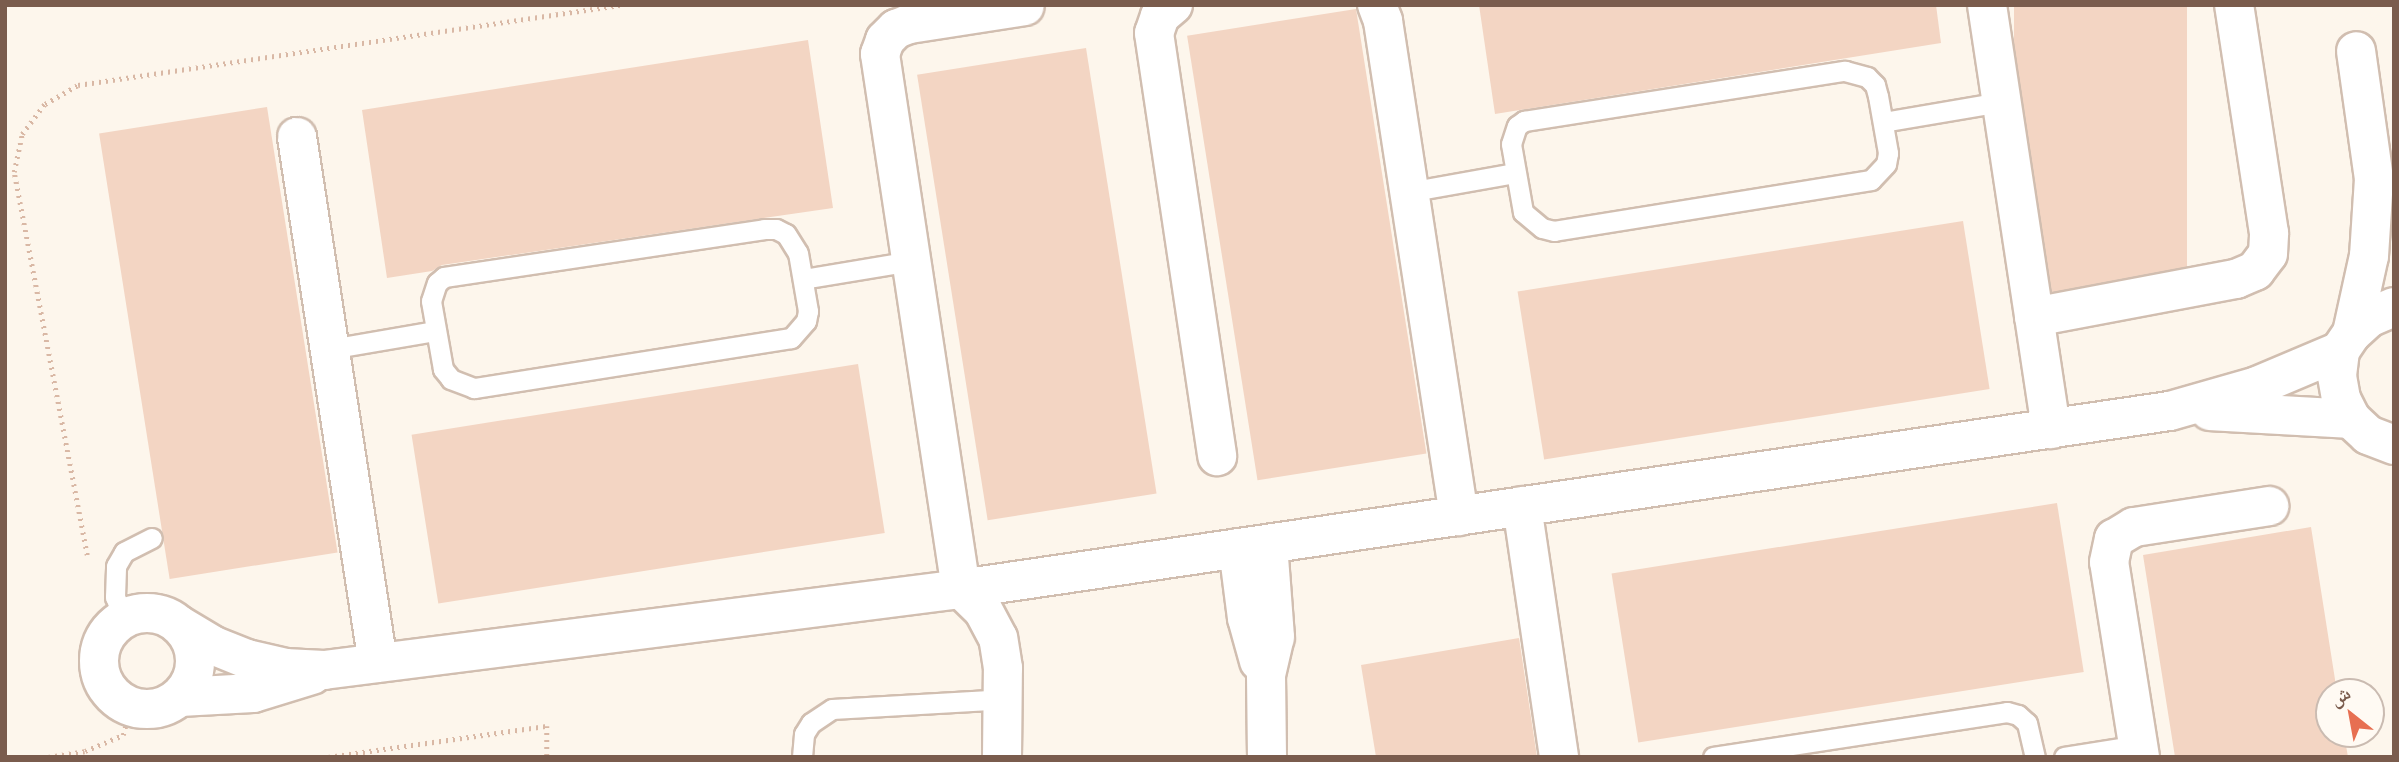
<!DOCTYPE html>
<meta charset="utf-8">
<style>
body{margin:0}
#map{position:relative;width:2399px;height:762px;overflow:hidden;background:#fdf6ec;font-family:Helvetica,"Noto Naskh Arabic",sans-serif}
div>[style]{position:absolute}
.building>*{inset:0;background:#f3d5c3;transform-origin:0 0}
.path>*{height:4.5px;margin-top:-2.25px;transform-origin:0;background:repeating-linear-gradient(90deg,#d9b8a5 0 2px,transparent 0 7px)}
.roads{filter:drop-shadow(2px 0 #d1beb0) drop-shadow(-2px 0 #d1beb0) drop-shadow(0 2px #d1beb0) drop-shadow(0 -2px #d1beb0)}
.lane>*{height:19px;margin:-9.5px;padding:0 9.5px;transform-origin:9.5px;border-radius:9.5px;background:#fff}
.street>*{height:38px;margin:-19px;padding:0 19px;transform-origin:19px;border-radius:19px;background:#fff}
.street>.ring{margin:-19px;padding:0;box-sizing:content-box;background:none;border:38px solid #fff;border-radius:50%}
span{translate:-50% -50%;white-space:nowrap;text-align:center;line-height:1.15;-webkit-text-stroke:7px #fffaf3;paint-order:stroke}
.frame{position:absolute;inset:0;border:7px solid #7a5c4d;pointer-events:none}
.north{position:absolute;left:2315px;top:678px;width:70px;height:70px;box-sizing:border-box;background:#fffaf3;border:2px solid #cabbb1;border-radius:50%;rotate:329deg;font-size:19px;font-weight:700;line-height:28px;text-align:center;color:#7a5c4d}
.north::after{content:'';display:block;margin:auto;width:24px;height:32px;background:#e76f51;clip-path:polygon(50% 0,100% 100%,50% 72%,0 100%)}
</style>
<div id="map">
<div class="building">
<i style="clip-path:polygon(1479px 5px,1936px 5px,1941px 43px,1495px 114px)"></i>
<i style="left:2014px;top:5px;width:173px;height:289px"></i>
<i style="left:1356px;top:9px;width:450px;height:171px;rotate:81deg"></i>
<i style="clip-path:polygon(808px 40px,833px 208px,442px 265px,432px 271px,387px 278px,362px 110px)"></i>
<i style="left:1086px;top:48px;width:451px;height:171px;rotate:81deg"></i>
<i style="left:267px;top:107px;width:451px;height:170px;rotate:81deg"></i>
<i style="left:1963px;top:221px;width:170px;height:451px;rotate:81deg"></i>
<i style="left:858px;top:364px;width:171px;height:452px;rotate:81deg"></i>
<i style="left:2057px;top:503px;width:171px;height:451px;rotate:81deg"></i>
<i style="clip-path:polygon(2311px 527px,2337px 692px,2329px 692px,2329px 734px,2344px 734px,2348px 757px,2175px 757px,2143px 555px)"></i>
<i style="clip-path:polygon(1519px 638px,1537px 757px,1376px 757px,1361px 665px)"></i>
</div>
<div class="path">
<i style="left:87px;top:555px;width:390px;rotate:-100.8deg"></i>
<i style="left:14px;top:172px;width:39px;rotate:-78deg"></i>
<i style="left:22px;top:134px;width:38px;rotate:-53deg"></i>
<i style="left:45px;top:104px;width:38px;rotate:-30deg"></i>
<i style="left:78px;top:85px;width:548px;rotate:-8.4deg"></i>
<i style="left:48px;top:757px;width:37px;rotate:-9deg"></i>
<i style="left:85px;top:751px;width:41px;rotate:-22.8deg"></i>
<i style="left:123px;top:735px;width:29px;rotate:-74deg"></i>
<i style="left:328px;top:757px;width:221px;rotate:-8.1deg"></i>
<i style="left:547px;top:726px;width:31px;rotate:90deg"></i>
</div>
<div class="roads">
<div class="lane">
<i style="left:1845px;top:71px;width:23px;rotate:15deg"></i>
<i style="left:1867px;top:77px;width:11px;rotate:45deg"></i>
<i style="left:1875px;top:85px;width:11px;rotate:75deg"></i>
<i style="left:1878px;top:96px;width:58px;rotate:80deg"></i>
<i style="left:1888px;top:153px;width:11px;rotate:100deg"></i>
<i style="left:1886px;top:164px;width:22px;rotate:133deg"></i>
<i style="left:1871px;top:180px;width:321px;rotate:170.9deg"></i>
<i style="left:1554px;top:231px;width:12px;rotate:-166deg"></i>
<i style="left:1542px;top:228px;width:25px;rotate:-140deg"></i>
<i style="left:1523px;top:212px;width:69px;rotate:-100deg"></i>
<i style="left:1511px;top:144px;width:19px;rotate:-72deg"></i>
<i style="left:1517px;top:126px;width:9px;rotate:-36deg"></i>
<i style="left:1524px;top:121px;width:325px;rotate:-8.9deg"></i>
<i style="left:1883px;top:122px;width:120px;rotate:-9.6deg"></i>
<i style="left:1408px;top:192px;width:109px;rotate:-10.1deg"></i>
<i style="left:764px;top:229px;width:12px"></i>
<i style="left:776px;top:229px;width:11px;rotate:27deg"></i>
<i style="left:786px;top:234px;width:22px;rotate:58deg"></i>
<i style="left:798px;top:253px;width:59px;rotate:80.2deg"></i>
<i style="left:808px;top:311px;width:10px;rotate:101deg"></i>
<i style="left:806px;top:321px;width:23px;rotate:131deg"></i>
<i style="left:791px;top:338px;width:321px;rotate:171deg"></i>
<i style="left:474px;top:388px;width:25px;rotate:-159deg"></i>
<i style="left:451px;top:379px;width:13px;rotate:-129deg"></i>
<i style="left:443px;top:369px;width:69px;rotate:-100deg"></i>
<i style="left:431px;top:301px;width:19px;rotate:-72deg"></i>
<i style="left:437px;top:283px;width:9px;rotate:-41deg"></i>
<i style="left:444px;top:277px;width:324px;rotate:-8.5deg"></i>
<i style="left:803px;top:279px;width:109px;rotate:-9.5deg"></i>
<i style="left:330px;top:349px;width:107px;rotate:-9.7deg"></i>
<i style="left:124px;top:619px;width:24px;rotate:-112deg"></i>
<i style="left:115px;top:597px;width:31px;rotate:-88deg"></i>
<i style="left:116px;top:566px;width:16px;rotate:-60deg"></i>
<i style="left:124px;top:552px;width:31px;rotate:-27deg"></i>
<i style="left:802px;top:757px;width:23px;rotate:-85deg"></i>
<i style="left:804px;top:734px;width:13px;rotate:-58deg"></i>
<i style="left:811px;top:723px;width:25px;rotate:-34deg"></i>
<i style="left:832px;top:709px;width:171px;rotate:-3.3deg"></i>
<i style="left:1713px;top:757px;width:297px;rotate:-8.7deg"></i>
<i style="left:2007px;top:712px;width:11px;rotate:15deg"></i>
<i style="left:2018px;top:715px;width:12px;rotate:42deg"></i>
<i style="left:2027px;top:723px;width:35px;rotate:77deg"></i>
<i style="left:2064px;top:757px;width:75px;rotate:-9.2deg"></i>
</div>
<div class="street">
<i style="left:1173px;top:5px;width:17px;rotate:140deg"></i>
<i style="left:1160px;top:16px;width:18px;rotate:109deg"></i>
<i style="left:1154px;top:33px;width:428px;rotate:81.5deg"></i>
<i style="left:1377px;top:5px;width:17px;rotate:69deg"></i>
<i style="left:1383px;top:21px;width:501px;rotate:81.27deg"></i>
<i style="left:1987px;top:5px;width:429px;rotate:81.4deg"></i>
<i style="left:297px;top:137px;width:532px;rotate:81.25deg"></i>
<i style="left:2394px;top:307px;width:26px;rotate:157deg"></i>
<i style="left:2370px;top:317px;width:24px;rotate:138deg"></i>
<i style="left:2352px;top:333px;width:22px;rotate:124deg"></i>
<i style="left:2340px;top:351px;width:25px;rotate:97deg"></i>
<i style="left:2337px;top:376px;width:23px;rotate:80deg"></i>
<i style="left:2341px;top:399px;width:22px;rotate:63deg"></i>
<i style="left:2351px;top:419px;width:23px;rotate:43deg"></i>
<i style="left:2368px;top:435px;width:28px;rotate:21deg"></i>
<i style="left:2034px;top:317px;width:206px;rotate:-10.7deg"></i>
<i style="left:2236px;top:279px;width:21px;rotate:-23deg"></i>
<i style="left:2255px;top:271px;width:21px;rotate:-53deg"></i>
<i style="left:2268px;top:254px;width:21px;rotate:-87deg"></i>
<i style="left:2269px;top:233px;width:231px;rotate:-98.7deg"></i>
<i style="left:2352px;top:333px;width:79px;rotate:-77.6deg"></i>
<i style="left:2369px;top:256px;width:77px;rotate:-86.3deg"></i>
<i style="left:2374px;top:179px;width:129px;rotate:-98deg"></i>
<i style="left:2210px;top:411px;width:141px;rotate:3.2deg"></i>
<i style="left:1522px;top:506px;width:254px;rotate:81.6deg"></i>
<i style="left:1238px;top:548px;width:71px;rotate:82.7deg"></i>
<i style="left:1247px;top:618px;width:45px;rotate:74.4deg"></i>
<i class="ring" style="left:99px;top:613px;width:58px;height:58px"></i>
<i style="left:179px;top:625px;width:39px;rotate:31deg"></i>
<i style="left:212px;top:645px;width:38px;rotate:22deg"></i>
<i style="left:247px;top:659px;width:39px;rotate:13deg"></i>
<i style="left:285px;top:668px;width:39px;rotate:3deg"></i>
<i style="left:324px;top:670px;width:642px;rotate:-7.25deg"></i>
<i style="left:961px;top:589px;width:1222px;rotate:-8.38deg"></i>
<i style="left:2170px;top:411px;width:91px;rotate:-16deg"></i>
<i style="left:2257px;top:386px;width:90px;rotate:-22.9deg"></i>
<i style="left:180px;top:697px;width:73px;rotate:-3.1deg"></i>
<i style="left:253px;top:693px;width:62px;rotate:-17deg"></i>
<i style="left:1002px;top:757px;width:89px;rotate:-89.4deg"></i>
<i style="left:1003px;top:668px;width:30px;rotate:-99deg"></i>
<i style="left:998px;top:638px;width:32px;rotate:-118deg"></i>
<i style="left:983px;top:610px;width:30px;rotate:-136deg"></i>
<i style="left:961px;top:589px;width:541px;rotate:-98.61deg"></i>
<i style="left:880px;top:54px;width:15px;rotate:-70deg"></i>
<i style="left:885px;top:40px;width:16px;rotate:-45deg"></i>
<i style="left:896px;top:29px;width:14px;rotate:-21deg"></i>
<i style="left:909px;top:24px;width:117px;rotate:-8.8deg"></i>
<i style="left:1267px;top:757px;width:82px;rotate:-90.7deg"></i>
<i style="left:1266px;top:675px;width:39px;rotate:-77deg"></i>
<i style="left:1275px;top:637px;width:93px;rotate:-94.3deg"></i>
<i style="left:2140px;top:757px;width:197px;rotate:-99deg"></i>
<i style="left:2109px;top:562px;width:24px;rotate:-78deg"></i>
<i style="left:2114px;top:539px;width:23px;rotate:-31deg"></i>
<i style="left:2134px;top:527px;width:137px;rotate:-8.8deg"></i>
</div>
</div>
<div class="frame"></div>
<div class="north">ش</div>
</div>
